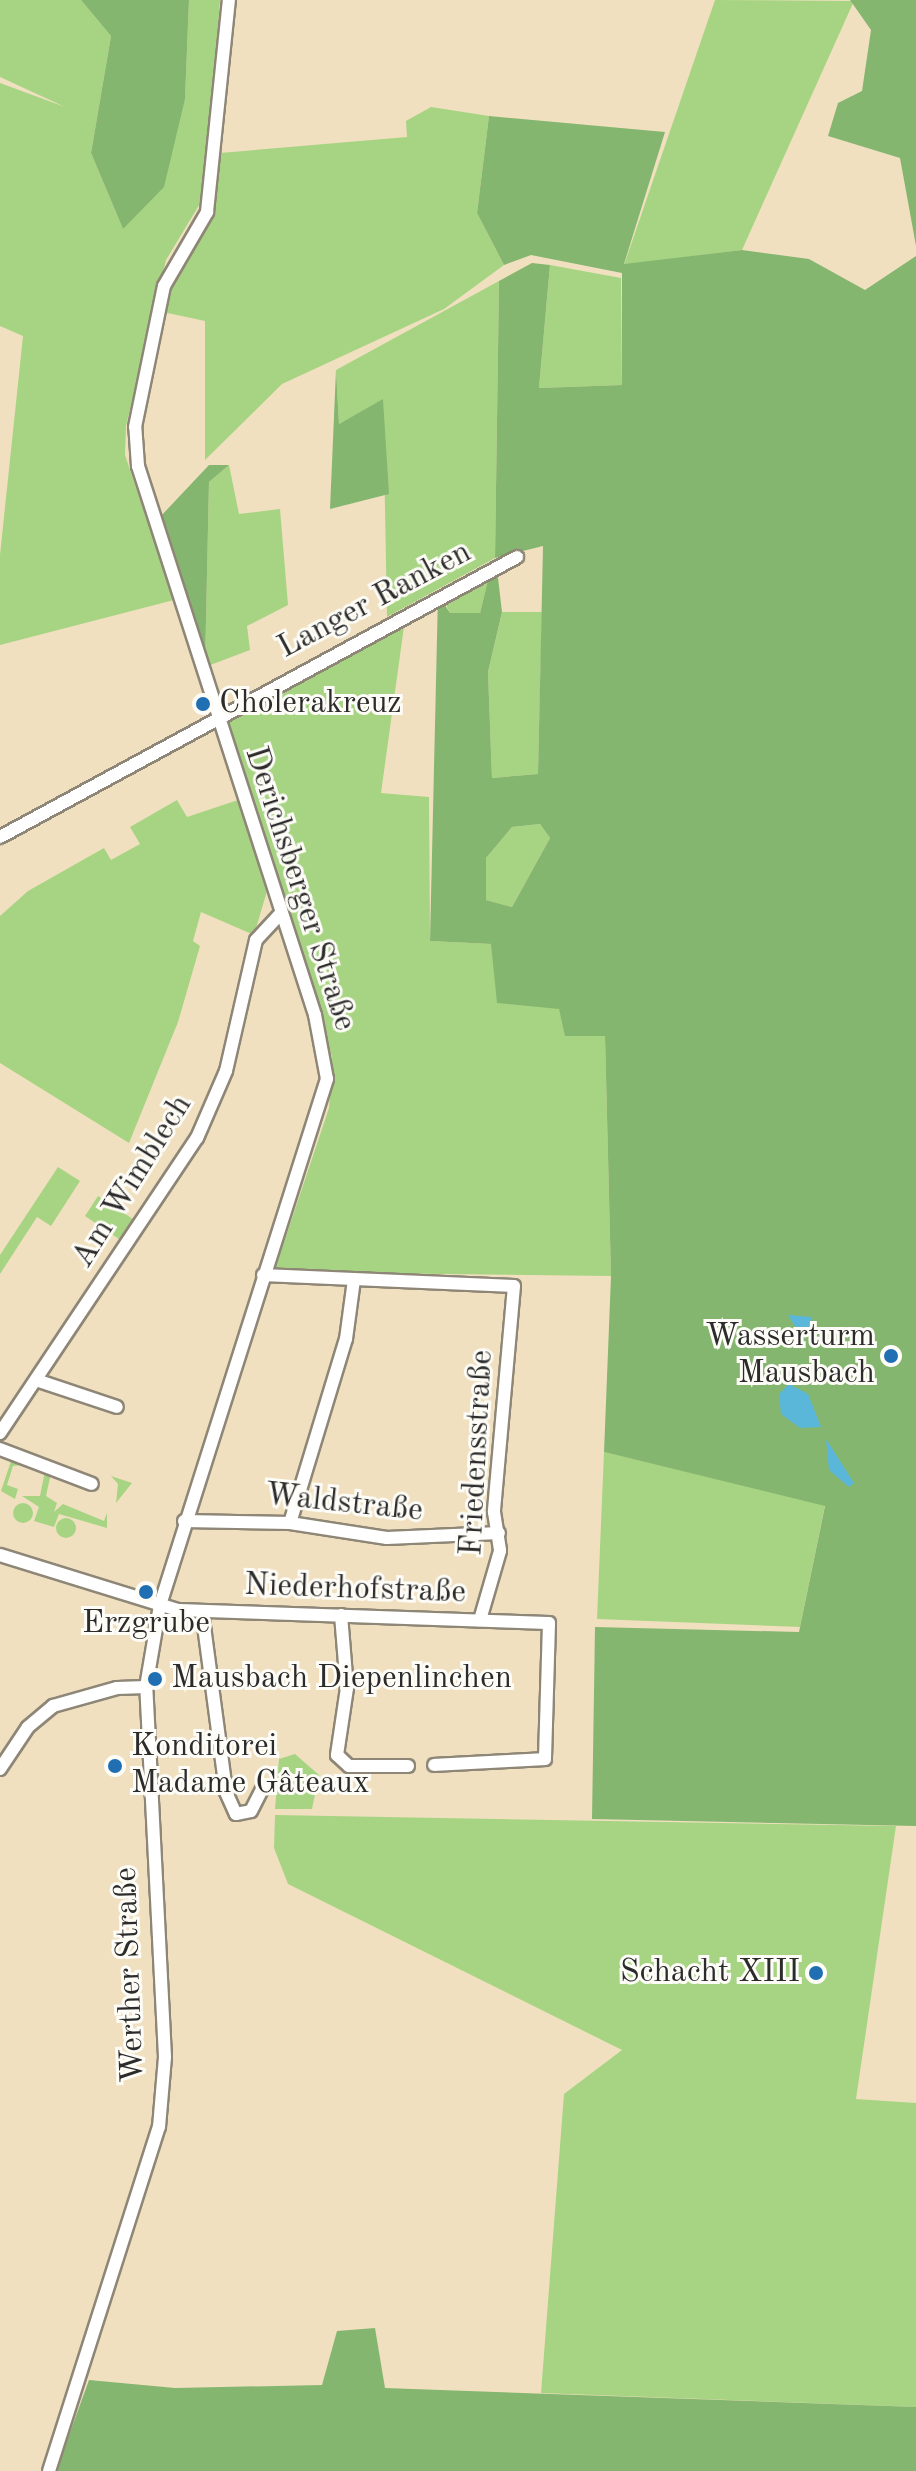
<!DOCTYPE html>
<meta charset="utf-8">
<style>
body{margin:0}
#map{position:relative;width:916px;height:2471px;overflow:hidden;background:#f0e0c0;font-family:"Old Standard TT",serif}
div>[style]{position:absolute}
.green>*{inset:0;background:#a7d482}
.round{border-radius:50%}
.forest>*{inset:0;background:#85b670}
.water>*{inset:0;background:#5bb7d9}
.roads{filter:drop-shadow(2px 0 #8e8676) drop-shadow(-2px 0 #8e8676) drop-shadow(0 2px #8e8676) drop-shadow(0 -2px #8e8676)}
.minor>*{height:12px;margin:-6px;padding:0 6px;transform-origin:6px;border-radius:6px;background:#fff}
.dots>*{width:22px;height:22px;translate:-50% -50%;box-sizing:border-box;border:4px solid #fdfcf7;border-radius:50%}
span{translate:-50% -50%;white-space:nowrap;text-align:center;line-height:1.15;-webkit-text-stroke:6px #fdfcf7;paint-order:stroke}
.street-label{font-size:32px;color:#2b2b2b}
.poi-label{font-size:32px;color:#2b2b2b}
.left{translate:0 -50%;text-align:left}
.right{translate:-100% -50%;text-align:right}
</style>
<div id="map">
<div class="green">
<i style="clip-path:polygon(0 0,81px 0,111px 36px,91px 153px,123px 229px,185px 99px,189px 0,220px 0,207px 192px,166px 260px,126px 426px,125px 455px,174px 600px,0 645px,0 555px,23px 336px,0 326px,0 83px,65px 107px,0 77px)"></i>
<i style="clip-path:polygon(715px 0,854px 1px,742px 250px,624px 265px)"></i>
<i style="clip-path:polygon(431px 107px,489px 116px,477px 213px,504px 265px,444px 309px,282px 384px,205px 460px,205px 321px,163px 312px,176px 269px,213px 211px,220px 153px,407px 137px,406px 121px)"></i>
<i style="clip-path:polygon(550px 265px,621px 278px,622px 385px,539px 388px)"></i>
<i style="clip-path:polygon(499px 281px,495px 558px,387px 617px,383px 400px,339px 424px,336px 370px)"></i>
<i style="clip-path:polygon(229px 465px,239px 514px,280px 509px,288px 605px,247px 626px,250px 650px,205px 667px,209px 482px)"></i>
<i style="clip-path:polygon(490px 572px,480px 613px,450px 613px,442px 596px)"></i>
<i style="clip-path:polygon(406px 612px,381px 793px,429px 797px,430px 941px,491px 944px,560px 1010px,605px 1036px,611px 1276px,274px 1272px,329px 1108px,332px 1057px,222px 717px)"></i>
<i style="clip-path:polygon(502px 612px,542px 612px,538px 774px,492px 778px,488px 672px)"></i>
<i style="clip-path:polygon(177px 800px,187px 817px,238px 800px,267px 891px,254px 935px,201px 912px,193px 941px,200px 946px,178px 1022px,129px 1143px,0 1063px,0 916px,28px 891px,104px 848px,111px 860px,140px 844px,130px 827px)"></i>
<i style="clip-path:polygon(540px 824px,550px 838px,512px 907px,486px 900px,486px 858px,512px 827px)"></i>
<i style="clip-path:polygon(58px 1167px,80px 1181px,51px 1226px,37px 1217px,0 1274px,0 1255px)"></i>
<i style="clip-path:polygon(98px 1196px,136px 1221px,128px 1234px,119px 1239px,85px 1216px)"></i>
<i style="clip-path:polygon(604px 1452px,825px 1505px,800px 1627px,597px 1619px)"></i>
<i style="clip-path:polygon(11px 1461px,21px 1465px,13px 1466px,7px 1485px,18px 1489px,15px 1499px,1px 1491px)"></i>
<i style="clip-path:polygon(45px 1471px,51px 1473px,46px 1496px,57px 1503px,54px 1512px,63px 1504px,104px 1521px,107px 1513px,107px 1528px,59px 1514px,54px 1527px,34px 1521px,39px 1507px,22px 1496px,40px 1496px)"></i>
<i style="clip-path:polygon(111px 1476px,132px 1483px,116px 1503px,118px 1484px)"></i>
<i class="round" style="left:13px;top:1503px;width:20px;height:20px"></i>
<i class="round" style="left:56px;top:1518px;width:20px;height:20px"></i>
<i style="clip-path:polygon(295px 1754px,319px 1775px,312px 1809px,275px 1809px,279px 1759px)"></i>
<i style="clip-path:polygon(275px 1815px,896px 1826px,856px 2099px,916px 2103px,916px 2407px,541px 2393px,564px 2094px,622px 2050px,288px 1884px,274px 1848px)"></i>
</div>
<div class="forest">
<i style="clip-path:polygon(81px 0,189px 0,185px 99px,164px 187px,123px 229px,91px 153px,111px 36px)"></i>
<i style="clip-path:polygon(850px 0,916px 0,916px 246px,900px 158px,828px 136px,838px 103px,862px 91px,871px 30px)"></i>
<i style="clip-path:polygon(evenodd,489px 116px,665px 132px,624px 264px,742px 250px,809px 259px,865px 290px,916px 256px,916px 1826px,592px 1819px,595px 1627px,799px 1632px,825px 1506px,604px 1452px,611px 1276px,605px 1036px,565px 1036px,559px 1009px,497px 1003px,491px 944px,430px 941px,438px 594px,450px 613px,480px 613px,490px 572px,497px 569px,502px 612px,488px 672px,492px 778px,538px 774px,543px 546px,495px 558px,499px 281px,532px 263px,550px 265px,539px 388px,622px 385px,622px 273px,531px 255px,504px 265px,477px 213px,489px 116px,540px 824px,550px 838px,512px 907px,486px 900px,486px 858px,512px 827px,540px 824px)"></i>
<i style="clip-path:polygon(336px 370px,339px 424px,383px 399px,389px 494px,330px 509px)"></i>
<i style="clip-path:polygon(209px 465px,229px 465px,209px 482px,205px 667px,160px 517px)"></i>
<i style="clip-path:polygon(375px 2328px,385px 2388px,916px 2407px,916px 2471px,56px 2471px,89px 2380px,175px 2388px,322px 2385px,337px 2331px)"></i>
</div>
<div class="water">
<i style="clip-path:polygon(788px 1315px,812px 1317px,808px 1335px,801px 1336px)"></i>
<i style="clip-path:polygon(789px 1384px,808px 1394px,821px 1427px,800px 1428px,781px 1414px,779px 1394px)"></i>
<i style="clip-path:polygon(826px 1439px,854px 1483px,849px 1487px,829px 1470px)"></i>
</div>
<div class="roads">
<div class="minor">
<i style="left:0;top:837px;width:588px;rotate:-28.44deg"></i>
<i style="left:263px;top:1275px;width:251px;rotate:2.5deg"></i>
<i style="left:514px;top:1286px;width:227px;rotate:95.1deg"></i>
<i style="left:494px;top:1512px;width:39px;rotate:81deg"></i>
<i style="left:500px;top:1551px;width:72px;rotate:106.2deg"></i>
<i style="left:36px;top:1380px;width:85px;rotate:18.4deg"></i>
<i style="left:0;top:1433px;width:355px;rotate:-56.3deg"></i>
<i style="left:197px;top:1138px;width:73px;rotate:-66.6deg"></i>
<i style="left:226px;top:1071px;width:134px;rotate:-77.1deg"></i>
<i style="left:256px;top:940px;width:37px;rotate:-47deg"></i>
<i style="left:0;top:1449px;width:98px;rotate:20.8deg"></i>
<i style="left:184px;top:1521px;width:106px;rotate:1.1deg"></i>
<i style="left:290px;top:1523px;width:98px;rotate:8.8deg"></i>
<i style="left:387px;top:1538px;width:112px;rotate:-2.6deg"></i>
<i style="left:290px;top:1523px;width:192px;rotate:-73.1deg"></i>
<i style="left:346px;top:1339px;width:60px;rotate:-82.3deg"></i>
<i style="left:0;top:1555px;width:186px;rotate:17.2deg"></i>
<i style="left:178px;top:1610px;width:371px;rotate:2deg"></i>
<i style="left:549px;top:1623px;width:136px;rotate:91.7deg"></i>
<i style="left:545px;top:1759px;width:111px;rotate:176.9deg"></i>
<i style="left:202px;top:1611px;width:183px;rotate:82.4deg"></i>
<i style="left:226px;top:1792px;width:24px;rotate:66deg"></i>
<i style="left:236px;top:1814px;width:15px;rotate:-11deg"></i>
<i style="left:251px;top:1811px;width:28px;rotate:-63deg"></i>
<i style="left:341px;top:1615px;width:73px;rotate:85.3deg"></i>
<i style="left:347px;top:1688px;width:68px;rotate:98.5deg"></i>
<i style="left:337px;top:1755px;width:16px;rotate:43deg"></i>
<i style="left:349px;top:1766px;width:59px"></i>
<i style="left:0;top:1769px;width:50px;rotate:-56.3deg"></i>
<i style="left:28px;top:1727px;width:33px;rotate:-40deg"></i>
<i style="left:53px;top:1706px;width:66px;rotate:-15.7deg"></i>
<i style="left:117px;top:1688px;width:29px;rotate:-2deg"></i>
<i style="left:49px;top:2471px;width:361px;rotate:-72.3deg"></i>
<i style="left:159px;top:2127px;width:70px;rotate:-85.1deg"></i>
<i style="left:165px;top:2057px;width:370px;rotate:-92.9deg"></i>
<i style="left:146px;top:1687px;width:83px;rotate:-80.3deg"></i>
<i style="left:160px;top:1605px;width:552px;rotate:-72.39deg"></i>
<i style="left:327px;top:1079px;width:65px;rotate:-100.6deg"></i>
<i style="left:315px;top:1015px;width:577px;rotate:-107.87deg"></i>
<i style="left:138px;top:466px;width:39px;rotate:-94deg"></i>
<i style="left:135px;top:427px;width:144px;rotate:-78.4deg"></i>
<i style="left:164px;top:286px;width:86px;rotate:-59.8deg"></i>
<i style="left:207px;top:212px;width:213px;rotate:-84.1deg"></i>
</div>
</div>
<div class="dots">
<i style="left:203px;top:704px;background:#1f6fb2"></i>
<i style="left:891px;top:1356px;background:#1f6fb2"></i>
<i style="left:146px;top:1592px;background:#1f6fb2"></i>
<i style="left:155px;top:1679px;background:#1f6fb2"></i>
<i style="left:115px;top:1766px;background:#1f6fb2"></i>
<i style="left:816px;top:1973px;background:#1f6fb2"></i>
</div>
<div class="street-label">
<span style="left:375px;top:601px;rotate:-28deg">Langer Ranken</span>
<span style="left:299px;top:889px;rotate:72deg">Derichsberger Straße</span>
<span style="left:133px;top:1182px;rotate:-58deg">Am Wimblech</span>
<span style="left:478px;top:1453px;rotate:-87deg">Friedensstraße</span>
<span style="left:344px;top:1504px;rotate:6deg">Waldstraße</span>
<span style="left:355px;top:1590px;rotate:2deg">Niederhofstraße</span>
<span style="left:131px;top:1975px;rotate:-92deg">Werther Straße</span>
</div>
<div class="poi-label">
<span class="left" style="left:219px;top:704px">Cholerakreuz</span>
<span class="right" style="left:875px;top:1356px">Wasserturm<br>Mausbach</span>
<span style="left:146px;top:1624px">Erzgrube</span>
<span class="left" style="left:171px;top:1679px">Mausbach Diepenlinchen</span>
<span class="left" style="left:131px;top:1766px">Konditorei<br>Madame Gâteaux</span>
<span class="right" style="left:800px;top:1973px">Schacht XIII</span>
</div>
</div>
